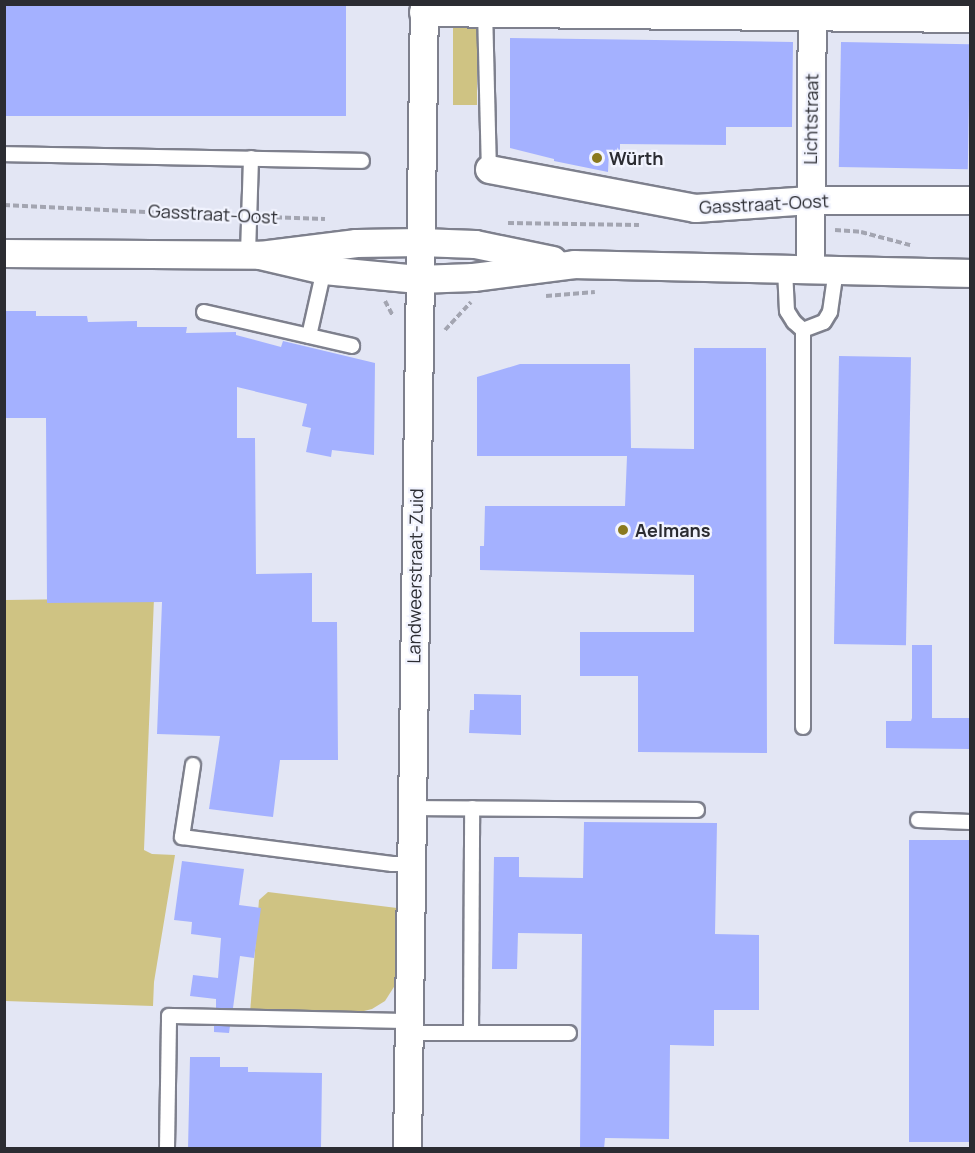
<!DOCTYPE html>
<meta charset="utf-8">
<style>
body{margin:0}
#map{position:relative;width:975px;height:1153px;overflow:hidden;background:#e3e6f4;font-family:Manrope,sans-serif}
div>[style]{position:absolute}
.green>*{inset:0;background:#cfc383;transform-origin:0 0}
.building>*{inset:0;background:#a4b1ff;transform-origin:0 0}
.path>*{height:4px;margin-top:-2px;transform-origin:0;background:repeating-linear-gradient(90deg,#a3a5b1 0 6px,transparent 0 9px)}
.roads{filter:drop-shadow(2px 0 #7e808d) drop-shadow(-2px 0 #7e808d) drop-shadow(0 2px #7e808d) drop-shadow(0 -2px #7e808d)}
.service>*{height:14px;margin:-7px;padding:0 7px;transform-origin:7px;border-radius:7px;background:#fff}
.minor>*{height:27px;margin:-13.5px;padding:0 13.5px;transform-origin:13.5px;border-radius:13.5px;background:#fff}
.dots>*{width:16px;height:16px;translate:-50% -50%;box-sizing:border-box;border:3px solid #f1f3fe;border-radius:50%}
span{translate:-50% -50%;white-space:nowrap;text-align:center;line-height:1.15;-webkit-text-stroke:4.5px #f1f3fe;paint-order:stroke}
.street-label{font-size:18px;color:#2b2c32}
.poi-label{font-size:18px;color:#2b2c32;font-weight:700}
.left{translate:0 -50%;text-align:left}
.frame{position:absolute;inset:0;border:6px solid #2b2c32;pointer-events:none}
</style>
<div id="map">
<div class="green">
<i style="left:453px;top:5px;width:24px;height:100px"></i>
<i style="clip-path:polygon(154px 598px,144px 850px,152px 854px,175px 855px,154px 982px,153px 1006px,5px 1001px,5px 600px)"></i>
<i style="clip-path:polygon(268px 892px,397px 908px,399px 979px,385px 1001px,372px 1009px,348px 1015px,250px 1013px,259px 900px)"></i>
</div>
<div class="building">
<i style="left:4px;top:4px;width:342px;height:112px"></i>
<i style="clip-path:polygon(510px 38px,793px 42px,792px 127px,726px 127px,726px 145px,620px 144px,620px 151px,609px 151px,608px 172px,554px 161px,554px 159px,510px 148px)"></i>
<i style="left:841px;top:42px;width:129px;height:125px;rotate:1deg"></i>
<i style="clip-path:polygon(4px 311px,36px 311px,36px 316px,87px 316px,88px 322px,137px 321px,137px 327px,187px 327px,186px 333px,236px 332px,236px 335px,281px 347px,283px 341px,375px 363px,374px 455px,332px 450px,331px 457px,306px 452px,311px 428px,302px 426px,307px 404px,237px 387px,237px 438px,255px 438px,256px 574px,312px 573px,312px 622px,337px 622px,338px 760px,280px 760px,273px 817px,209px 809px,220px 736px,157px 734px,162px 602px,47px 603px,46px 418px,4px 418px)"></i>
<i style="clip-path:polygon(694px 348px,766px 348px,767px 753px,638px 752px,638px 676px,580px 676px,580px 632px,694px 632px,694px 575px,480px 570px,480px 546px,484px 546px,485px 506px,625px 506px,627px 456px,477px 456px,477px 377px,520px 364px,630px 364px,631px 448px,694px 449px)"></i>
<i style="left:839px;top:356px;width:72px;height:288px;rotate:1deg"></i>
<i style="clip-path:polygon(912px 645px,932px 645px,932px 718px,970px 718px,970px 749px,886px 748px,886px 721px,911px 721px,912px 718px)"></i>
<i style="clip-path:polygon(474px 694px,521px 695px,521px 735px,469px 733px,470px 710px,474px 710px)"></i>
<i style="clip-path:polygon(584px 822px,717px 823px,715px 934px,759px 935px,759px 1010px,714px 1010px,714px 1046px,670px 1045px,669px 1139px,605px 1138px,604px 1149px,580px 1149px,582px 934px,518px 933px,517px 969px,492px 969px,494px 857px,519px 857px,519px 877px,583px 878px)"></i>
<i style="left:909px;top:840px;width:61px;height:302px"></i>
<i style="clip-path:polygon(182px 861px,244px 869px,239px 905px,261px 908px,254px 958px,240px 956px,233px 1008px,216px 1008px,216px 999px,190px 996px,193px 975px,218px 978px,221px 938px,191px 934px,192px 922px,174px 920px)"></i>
<i style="clip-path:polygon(214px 1026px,230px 1026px,229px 1033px,214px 1032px)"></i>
<i style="clip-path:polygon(190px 1057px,220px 1057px,220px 1067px,248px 1067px,248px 1072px,322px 1073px,321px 1149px,188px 1149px)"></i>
</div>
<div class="path">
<i style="left:4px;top:205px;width:228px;rotate:2.8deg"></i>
<i style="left:267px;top:217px;width:58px;rotate:2deg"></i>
<i style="left:508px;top:223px;width:131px;rotate:0.9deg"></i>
<i style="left:835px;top:230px;width:26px;rotate:4deg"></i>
<i style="left:861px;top:232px;width:51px;rotate:14.9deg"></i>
<i style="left:546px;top:296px;width:49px;rotate:-4.7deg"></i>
<i style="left:385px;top:301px;width:17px;rotate:62deg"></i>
<i style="left:445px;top:330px;width:38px;rotate:-47deg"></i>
</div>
<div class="roads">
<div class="service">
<i style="left:485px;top:9px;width:160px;rotate:88.6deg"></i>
<i style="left:4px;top:154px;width:358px;rotate:1.1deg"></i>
<i style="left:248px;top:254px;width:96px;rotate:-88.2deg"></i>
<i style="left:785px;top:269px;width:42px;rotate:87.3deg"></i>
<i style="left:787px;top:311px;width:13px;rotate:58deg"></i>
<i style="left:794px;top:322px;width:12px;rotate:42deg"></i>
<i style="left:803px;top:330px;width:22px;rotate:-21deg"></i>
<i style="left:824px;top:322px;width:12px;rotate:-59deg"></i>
<i style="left:830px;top:312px;width:42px;rotate:-81.9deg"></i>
<i style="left:204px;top:312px;width:152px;rotate:12.9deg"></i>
<i style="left:309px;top:336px;width:73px;rotate:-77.3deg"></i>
<i style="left:803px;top:727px;width:397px;rotate:-90deg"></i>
<i style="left:193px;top:765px;width:73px;rotate:98.7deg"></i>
<i style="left:182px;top:837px;width:212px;rotate:7.3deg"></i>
<i style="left:392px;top:864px;width:19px"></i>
<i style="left:412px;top:808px;width:285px;rotate:0.4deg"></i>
<i style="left:918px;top:820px;width:52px;rotate:2.2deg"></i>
<i style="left:409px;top:1033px;width:160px"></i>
<i style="left:471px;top:1033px;width:225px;rotate:-89.7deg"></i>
<i style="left:167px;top:1148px;width:132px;rotate:-89.1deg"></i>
<i style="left:169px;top:1016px;width:240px;rotate:1.2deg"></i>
</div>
<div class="minor">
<i style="left:423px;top:12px;width:547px;rotate:0.63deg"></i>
<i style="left:489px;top:169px;width:210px;rotate:10.7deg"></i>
<i style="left:695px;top:208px;width:115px;rotate:-4deg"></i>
<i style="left:810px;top:200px;width:160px"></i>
<i style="left:4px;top:253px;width:256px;rotate:0.4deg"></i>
<i style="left:260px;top:255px;width:97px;rotate:-7.1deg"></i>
<i style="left:356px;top:243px;width:64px;rotate:-0.9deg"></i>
<i style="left:420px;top:242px;width:55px;rotate:2.1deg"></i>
<i style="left:475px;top:244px;width:79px;rotate:11.7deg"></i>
<i style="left:260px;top:255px;width:66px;rotate:13.2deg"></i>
<i style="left:324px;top:270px;width:94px;rotate:5.5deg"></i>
<i style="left:418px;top:279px;width:55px;rotate:-2.1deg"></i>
<i style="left:473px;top:277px;width:102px;rotate:-7.3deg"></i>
<i style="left:574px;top:264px;width:396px;rotate:1.3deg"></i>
<i style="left:810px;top:269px;width:265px;rotate:-89.6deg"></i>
<i style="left:407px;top:1148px;width:1144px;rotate:-89.15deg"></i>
</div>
</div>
<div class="dots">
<i style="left:597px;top:158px;background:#8a791e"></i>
<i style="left:623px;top:530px;background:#8a791e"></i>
</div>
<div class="street-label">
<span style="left:811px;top:119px;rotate:-89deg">Lichtstraat</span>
<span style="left:764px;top:204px;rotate:-3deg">Gasstraat-Oost</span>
<span style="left:213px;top:214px;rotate:3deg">Gasstraat-Oost</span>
<span style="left:415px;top:576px;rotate:-89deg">Landweerstraat-Zuid</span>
</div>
<div class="poi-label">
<span class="left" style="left:609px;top:158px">Würth</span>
<span class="left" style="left:635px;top:530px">Aelmans</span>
</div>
<div class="frame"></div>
</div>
